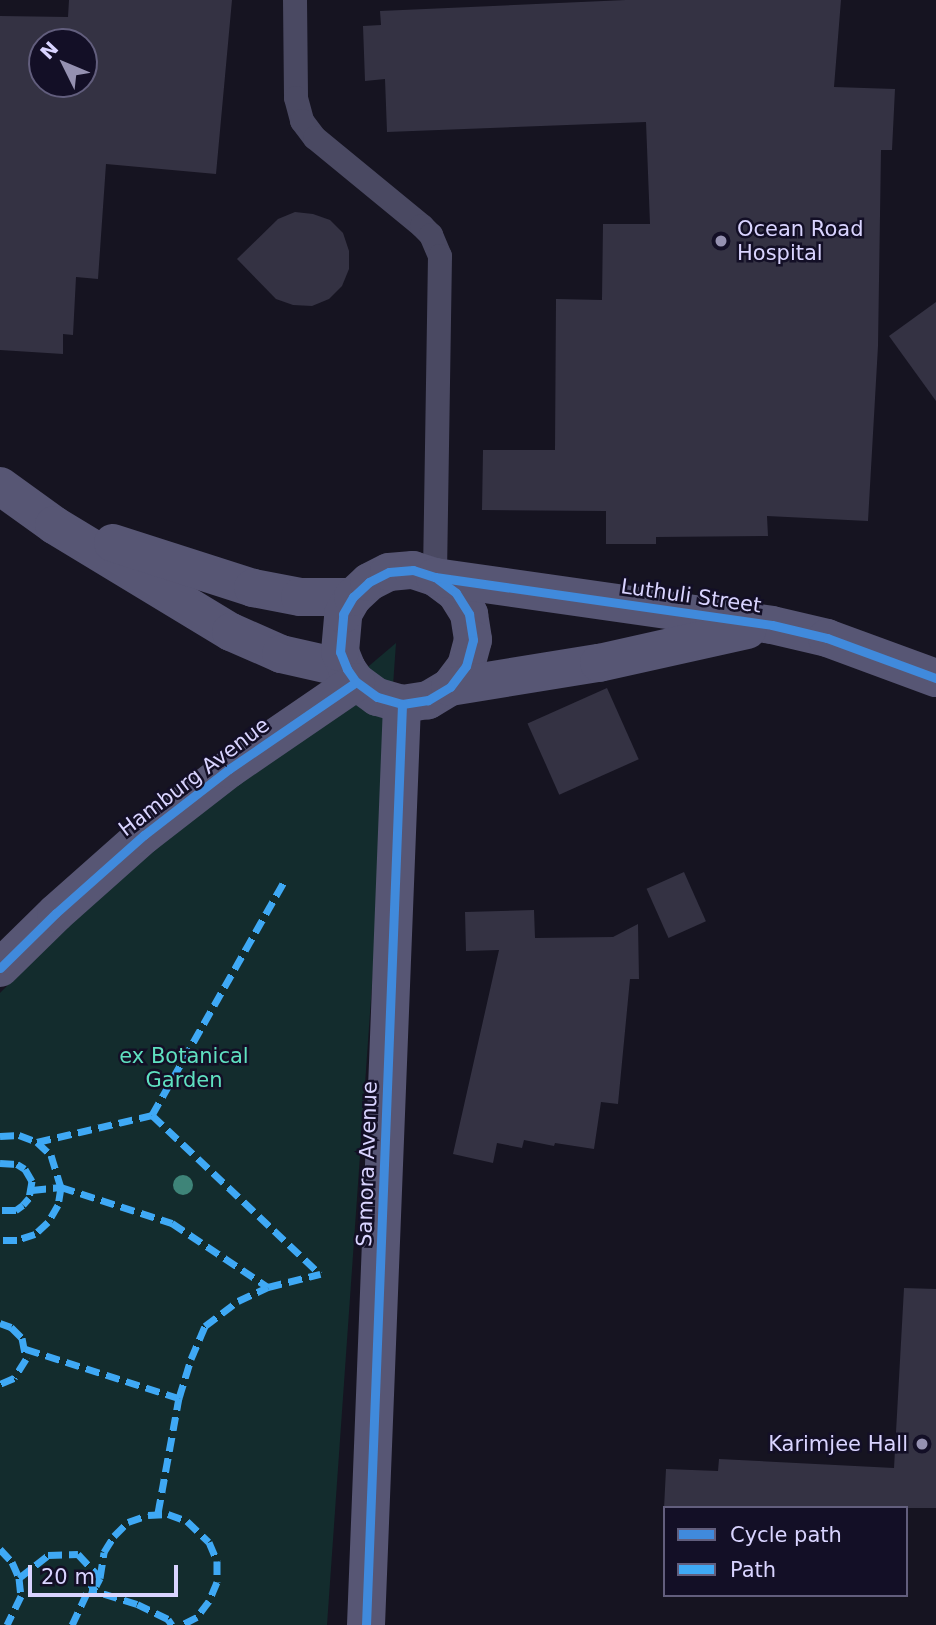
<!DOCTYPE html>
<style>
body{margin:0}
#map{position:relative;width:936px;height:1625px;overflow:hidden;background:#161421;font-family:"DejaVu Sans",sans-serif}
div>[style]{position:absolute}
.green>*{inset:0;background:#132c2d}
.building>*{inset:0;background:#343243;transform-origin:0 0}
.lane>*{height:24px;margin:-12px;padding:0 12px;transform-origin:12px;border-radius:12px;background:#4a4962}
.secondary>*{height:38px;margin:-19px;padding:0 19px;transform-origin:19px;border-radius:19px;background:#575674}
.quiet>*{height:7px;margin-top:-3.5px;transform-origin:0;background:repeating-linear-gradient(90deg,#3fa9f5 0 14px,transparent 0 21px)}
.cycleway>*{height:9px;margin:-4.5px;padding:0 4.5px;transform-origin:4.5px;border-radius:4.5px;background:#408adc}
.trees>*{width:20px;height:20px;margin:-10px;border-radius:50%;background:#3e8478}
.dots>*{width:19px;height:19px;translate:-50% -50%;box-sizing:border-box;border:4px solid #130f26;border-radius:50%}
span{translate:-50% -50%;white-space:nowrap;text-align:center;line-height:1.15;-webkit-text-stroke:5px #130f26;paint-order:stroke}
.poi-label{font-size:21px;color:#d9d4ff}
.left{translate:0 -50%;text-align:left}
.right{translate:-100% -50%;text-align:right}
.street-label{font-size:21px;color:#d9d4ff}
.park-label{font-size:21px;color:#5fe0c0}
.legend{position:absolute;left:663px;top:1506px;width:245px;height:91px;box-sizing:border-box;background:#130f26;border:2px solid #625e7d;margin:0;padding:9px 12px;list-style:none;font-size:21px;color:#d9d4ff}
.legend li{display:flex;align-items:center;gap:14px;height:35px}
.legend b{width:35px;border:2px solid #625e7d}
.north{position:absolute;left:28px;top:28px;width:70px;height:70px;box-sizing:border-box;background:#130f26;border:2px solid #625e7d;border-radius:50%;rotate:313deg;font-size:19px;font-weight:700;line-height:28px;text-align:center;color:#d9d4ff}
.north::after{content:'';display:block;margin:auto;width:24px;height:32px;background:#9591b1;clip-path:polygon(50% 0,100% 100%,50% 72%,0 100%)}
.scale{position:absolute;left:28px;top:1565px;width:150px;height:32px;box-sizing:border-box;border:4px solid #d9d4ff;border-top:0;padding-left:9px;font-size:21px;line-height:24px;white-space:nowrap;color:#d9d4ff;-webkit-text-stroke:5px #130f26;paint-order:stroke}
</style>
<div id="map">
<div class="green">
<i style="clip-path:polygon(396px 643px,327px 1625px,0 1625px,0 993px,84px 908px)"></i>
</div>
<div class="building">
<i style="clip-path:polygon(evenodd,69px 0,232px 0,216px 174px,106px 164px,98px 279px,76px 277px,73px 335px,63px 334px,63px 354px,0 350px,0 16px,68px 17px,69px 0,42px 42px,84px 42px,84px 84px,42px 84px,42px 42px)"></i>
<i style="clip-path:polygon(626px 0,841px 0,834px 87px,895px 89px,892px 150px,881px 150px,878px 346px,868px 521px,767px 516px,768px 536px,656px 537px,656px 544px,606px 544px,606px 511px,482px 510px,483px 450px,555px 450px,556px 299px,602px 300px,603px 224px,650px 224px,646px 122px,387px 132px,385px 79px,365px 81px,363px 26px,381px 25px,380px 11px)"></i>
<i style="clip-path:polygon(295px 212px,313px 214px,330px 220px,343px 233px,349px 251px,349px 269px,342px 286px,329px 299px,312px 306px,293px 305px,276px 299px,237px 259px,278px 219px)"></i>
<i style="clip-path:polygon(936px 302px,936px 401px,889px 336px)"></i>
<i style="left:607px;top:688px;width:78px;height:87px;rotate:66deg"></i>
<i style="left:684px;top:872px;width:54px;height:41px;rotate:66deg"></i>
<i style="clip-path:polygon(534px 910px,535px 938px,613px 937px,638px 924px,639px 979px,630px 979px,618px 1104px,601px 1102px,594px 1149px,555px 1143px,554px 1146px,524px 1140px,522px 1148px,497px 1143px,493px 1163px,453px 1154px,499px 950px,466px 951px,465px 912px)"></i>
<i style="clip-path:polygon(904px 1288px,936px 1289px,936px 1508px,664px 1508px,666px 1469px,718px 1471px,719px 1459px,894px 1468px)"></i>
</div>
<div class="lane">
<i style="left:295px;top:0;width:98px;rotate:89.4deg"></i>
<i style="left:296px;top:98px;width:24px;rotate:75deg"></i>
<i style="left:302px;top:121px;width:21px;rotate:53deg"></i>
<i style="left:315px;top:138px;width:139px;rotate:39.4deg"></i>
<i style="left:422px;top:226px;width:13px;rotate:45deg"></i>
<i style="left:431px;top:235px;width:23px;rotate:67deg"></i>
<i style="left:440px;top:256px;width:321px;rotate:90.9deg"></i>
</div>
<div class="secondary">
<i style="left:0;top:486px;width:67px;rotate:35.8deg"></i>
<i style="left:54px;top:525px;width:207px;rotate:31.2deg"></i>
<i style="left:231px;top:632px;width:55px;rotate:23.7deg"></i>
<i style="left:281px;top:654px;width:68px;rotate:12.8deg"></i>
<i style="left:113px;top:543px;width:147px;rotate:17.8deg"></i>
<i style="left:253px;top:588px;width:48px;rotate:10.8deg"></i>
<i style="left:300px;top:597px;width:53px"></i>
<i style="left:435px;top:577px;width:26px;rotate:37deg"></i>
<i style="left:456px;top:593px;width:25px;rotate:58deg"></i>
<i style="left:469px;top:614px;width:26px;rotate:81deg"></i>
<i style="left:473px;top:640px;width:27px;rotate:105deg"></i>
<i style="left:466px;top:666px;width:26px;rotate:127deg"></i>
<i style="left:450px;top:687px;width:26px;rotate:149deg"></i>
<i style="left:428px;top:700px;width:26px;rotate:171deg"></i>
<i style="left:402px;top:704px;width:26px;rotate:-164deg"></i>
<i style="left:377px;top:697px;width:26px;rotate:-144deg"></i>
<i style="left:356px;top:682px;width:16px;rotate:-125deg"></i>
<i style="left:347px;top:669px;width:18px;rotate:-112deg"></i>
<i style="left:340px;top:652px;width:38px;rotate:-85deg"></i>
<i style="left:343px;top:614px;width:20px;rotate:-60deg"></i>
<i style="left:353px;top:597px;width:22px;rotate:-43deg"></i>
<i style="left:369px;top:582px;width:22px;rotate:-27deg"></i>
<i style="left:389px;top:572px;width:24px;rotate:-5deg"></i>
<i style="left:413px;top:570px;width:23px;rotate:18deg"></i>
<i style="left:435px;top:577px;width:340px;rotate:8.1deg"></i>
<i style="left:772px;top:625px;width:57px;rotate:13.3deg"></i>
<i style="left:827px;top:638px;width:116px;rotate:20.2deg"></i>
<i style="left:450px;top:687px;width:151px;rotate:-9.2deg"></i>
<i style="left:599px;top:663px;width:152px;rotate:-12.6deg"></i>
<i style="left:0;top:968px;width:78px;rotate:-44.5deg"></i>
<i style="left:56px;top:913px;width:118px;rotate:-41.6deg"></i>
<i style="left:144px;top:835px;width:108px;rotate:-37.8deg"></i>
<i style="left:229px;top:769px;width:154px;rotate:-34.4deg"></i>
<i style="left:366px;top:1625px;width:922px;rotate:-87.76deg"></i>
</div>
<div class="quiet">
<i style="left:152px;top:1115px;width:231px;rotate:43.4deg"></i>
<i style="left:0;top:1136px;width:19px;rotate:-3deg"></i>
<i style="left:19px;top:1135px;width:19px;rotate:21deg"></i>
<i style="left:37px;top:1142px;width:19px;rotate:43deg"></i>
<i style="left:51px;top:1155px;width:34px;rotate:73deg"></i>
<i style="left:61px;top:1187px;width:18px;rotate:99deg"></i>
<i style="left:58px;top:1205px;width:20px;rotate:120deg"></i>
<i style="left:48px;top:1222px;width:18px;rotate:137deg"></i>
<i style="left:35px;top:1234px;width:19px;rotate:162deg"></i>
<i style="left:17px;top:1240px;width:17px;rotate:180deg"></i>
<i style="left:37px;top:1142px;width:118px;rotate:-13.2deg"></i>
<i style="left:152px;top:1115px;width:270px;rotate:-60.5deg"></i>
<i style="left:0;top:1163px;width:17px;rotate:3deg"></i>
<i style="left:17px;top:1164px;width:9px;rotate:32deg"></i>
<i style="left:25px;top:1169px;width:14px;rotate:60deg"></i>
<i style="left:32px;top:1181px;width:17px;rotate:100deg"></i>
<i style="left:29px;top:1198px;width:9px;rotate:131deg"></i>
<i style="left:23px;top:1205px;width:9px;rotate:144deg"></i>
<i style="left:16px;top:1210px;width:16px;rotate:180deg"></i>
<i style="left:32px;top:1190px;width:29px;rotate:-6deg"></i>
<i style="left:61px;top:1187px;width:117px;rotate:18deg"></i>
<i style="left:172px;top:1223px;width:115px;rotate:33.7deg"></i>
<i style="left:0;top:1323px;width:12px;rotate:20deg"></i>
<i style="left:11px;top:1327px;width:16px;rotate:45deg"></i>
<i style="left:22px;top:1338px;width:21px;rotate:79deg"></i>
<i style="left:26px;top:1359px;width:22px;rotate:122deg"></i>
<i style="left:14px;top:1378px;width:15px;rotate:157deg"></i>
<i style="left:26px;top:1349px;width:161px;rotate:17.8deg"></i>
<i style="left:158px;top:1513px;width:117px;rotate:-79.7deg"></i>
<i style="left:179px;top:1398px;width:41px;rotate:-72.9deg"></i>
<i style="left:191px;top:1359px;width:36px;rotate:-67deg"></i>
<i style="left:205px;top:1326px;width:41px;rotate:-37.1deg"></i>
<i style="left:238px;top:1301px;width:33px;rotate:-25deg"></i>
<i style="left:268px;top:1287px;width:54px;rotate:-14deg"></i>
<i style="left:0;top:1549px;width:18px;rotate:47deg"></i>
<i style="left:12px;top:1562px;width:17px;rotate:66deg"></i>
<i style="left:19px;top:1578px;width:18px;rotate:84deg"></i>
<i style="left:21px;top:1596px;width:32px;rotate:116deg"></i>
<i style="left:19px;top:1578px;width:37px;rotate:-38deg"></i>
<i style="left:48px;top:1555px;width:30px;rotate:-2deg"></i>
<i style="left:78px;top:1554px;width:33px;rotate:47deg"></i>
<i style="left:72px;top:1625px;width:40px;rotate:-65deg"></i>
<i style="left:172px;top:1625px;width:7px;rotate:-124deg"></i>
<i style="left:168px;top:1619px;width:34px;rotate:-154deg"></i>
<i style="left:137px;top:1604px;width:50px;rotate:-162.6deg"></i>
<i style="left:89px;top:1589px;width:8px;rotate:-23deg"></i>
<i style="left:96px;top:1586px;width:9px;rotate:-63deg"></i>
<i style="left:100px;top:1578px;width:26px;rotate:-81deg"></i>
<i style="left:104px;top:1552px;width:19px;rotate:-58deg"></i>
<i style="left:114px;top:1536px;width:20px;rotate:-45deg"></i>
<i style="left:128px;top:1522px;width:21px;rotate:-19deg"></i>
<i style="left:148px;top:1515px;width:20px;rotate:-3deg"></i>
<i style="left:168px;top:1514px;width:20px;rotate:20deg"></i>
<i style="left:187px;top:1521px;width:30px;rotate:44deg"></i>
<i style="left:209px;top:1542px;width:21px;rotate:67deg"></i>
<i style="left:217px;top:1561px;width:21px;rotate:90deg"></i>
<i style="left:217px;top:1582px;width:21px;rotate:113deg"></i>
<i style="left:209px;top:1601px;width:20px;rotate:127deg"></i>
<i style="left:197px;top:1617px;width:18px;rotate:153deg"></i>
</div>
<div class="cycleway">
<i style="left:435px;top:577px;width:26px;rotate:37deg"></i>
<i style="left:456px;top:593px;width:25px;rotate:58deg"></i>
<i style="left:469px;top:614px;width:26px;rotate:81deg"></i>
<i style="left:473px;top:640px;width:27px;rotate:105deg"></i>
<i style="left:466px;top:666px;width:26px;rotate:127deg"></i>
<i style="left:450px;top:687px;width:26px;rotate:149deg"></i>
<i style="left:428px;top:700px;width:26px;rotate:171deg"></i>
<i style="left:402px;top:704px;width:26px;rotate:-164deg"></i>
<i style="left:377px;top:697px;width:26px;rotate:-144deg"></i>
<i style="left:356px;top:682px;width:16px;rotate:-125deg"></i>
<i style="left:347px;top:669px;width:18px;rotate:-112deg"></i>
<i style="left:340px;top:652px;width:38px;rotate:-85deg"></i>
<i style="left:343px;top:614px;width:20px;rotate:-60deg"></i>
<i style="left:353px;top:597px;width:22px;rotate:-43deg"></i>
<i style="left:369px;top:582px;width:22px;rotate:-27deg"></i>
<i style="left:389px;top:572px;width:24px;rotate:-5deg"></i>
<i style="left:413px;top:570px;width:23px;rotate:18deg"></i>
<i style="left:435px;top:577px;width:340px;rotate:8.1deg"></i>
<i style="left:772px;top:625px;width:57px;rotate:13.3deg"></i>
<i style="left:827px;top:638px;width:116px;rotate:20.2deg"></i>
<i style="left:0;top:968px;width:78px;rotate:-44.5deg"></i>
<i style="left:56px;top:913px;width:118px;rotate:-41.6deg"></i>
<i style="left:144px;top:835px;width:108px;rotate:-37.8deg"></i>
<i style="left:229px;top:769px;width:154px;rotate:-34.4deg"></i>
<i style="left:366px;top:1625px;width:922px;rotate:-87.76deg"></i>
</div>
<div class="trees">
<i style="left:183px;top:1185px"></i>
</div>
<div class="dots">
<i style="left:721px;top:241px;background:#9591b1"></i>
<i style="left:922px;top:1444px;background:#9591b1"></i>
</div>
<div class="poi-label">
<span class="left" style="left:737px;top:241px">Ocean Road<br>Hospital</span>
<span class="right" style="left:908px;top:1444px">Karimjee Hall</span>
</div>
<div class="street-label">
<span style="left:691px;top:596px;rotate:8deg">Luthuli Street</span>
<span style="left:194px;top:777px;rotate:-37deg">Hamburg Avenue</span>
<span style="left:367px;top:1164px;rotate:-88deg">Samora Avenue</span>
</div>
<div class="park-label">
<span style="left:184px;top:1068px">ex Botanical<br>Garden</span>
</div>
<ul class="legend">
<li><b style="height:9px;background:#408adc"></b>Cycle path</li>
<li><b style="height:9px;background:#3fa9f5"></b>Path</li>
</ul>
<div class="north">N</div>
<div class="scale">20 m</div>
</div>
